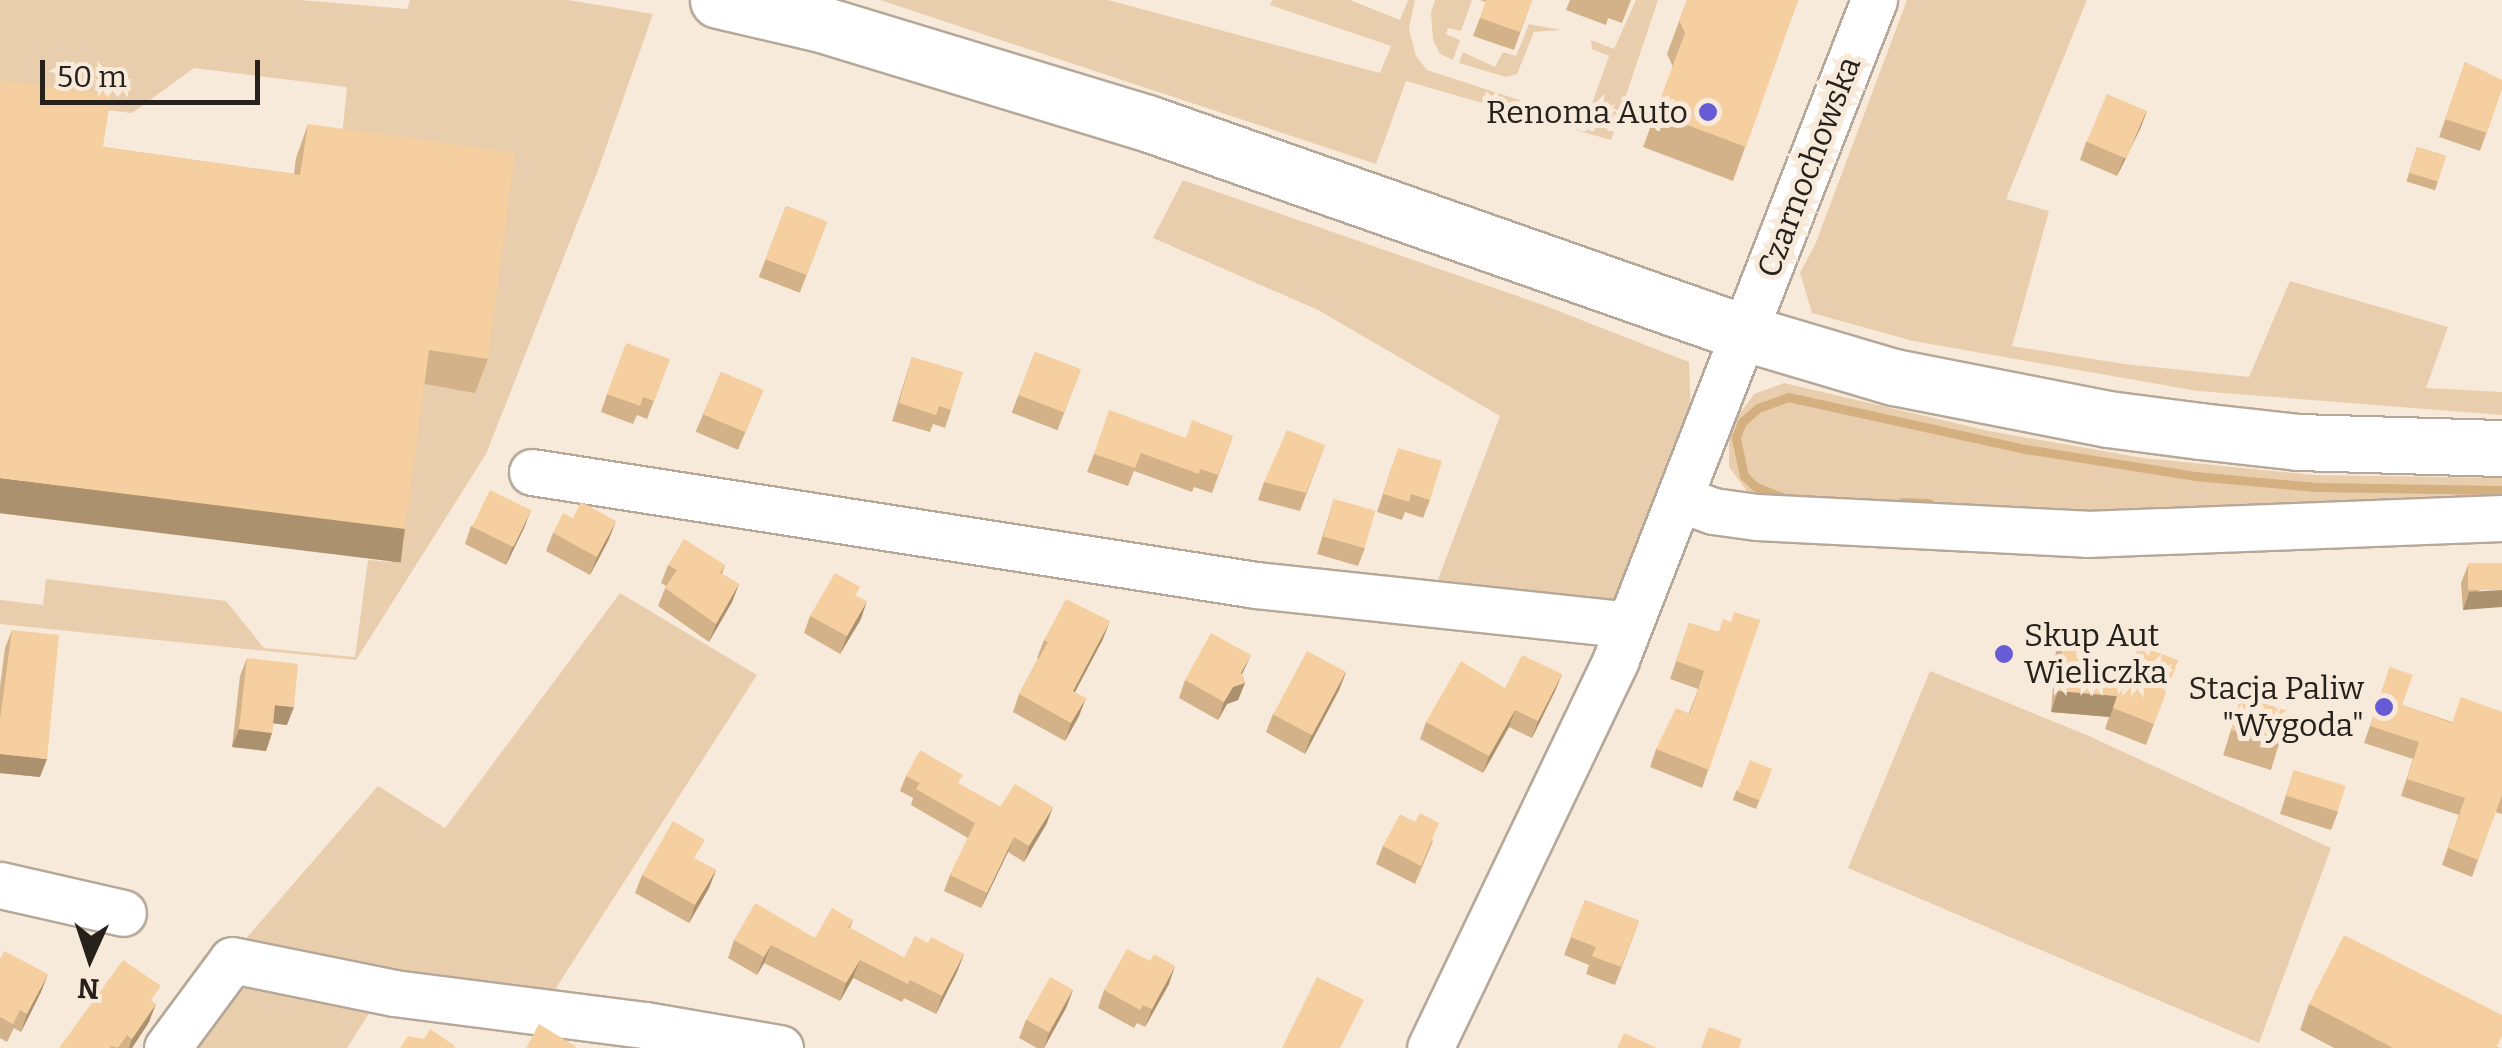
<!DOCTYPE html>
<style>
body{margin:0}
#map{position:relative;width:2502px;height:1048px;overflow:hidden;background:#f8eada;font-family:Bitter,serif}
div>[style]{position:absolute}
.green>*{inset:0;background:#e9cead}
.stream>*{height:9px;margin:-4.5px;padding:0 4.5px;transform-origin:4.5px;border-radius:4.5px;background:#d4af80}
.roads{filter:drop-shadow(2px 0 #b5a898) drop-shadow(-2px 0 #b5a898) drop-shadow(0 2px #b5a898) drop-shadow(0 -2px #b5a898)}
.minor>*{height:45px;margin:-22.5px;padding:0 22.5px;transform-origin:22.5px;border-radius:22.5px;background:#fff}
.major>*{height:55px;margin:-27.5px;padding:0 27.5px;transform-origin:27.5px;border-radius:27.5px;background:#fff}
.wall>*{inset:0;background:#d3b289;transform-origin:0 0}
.shaded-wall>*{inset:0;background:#ac916f;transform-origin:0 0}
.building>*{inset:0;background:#f5cf9f;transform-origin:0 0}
.dots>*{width:28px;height:28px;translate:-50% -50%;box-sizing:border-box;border:5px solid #f8eada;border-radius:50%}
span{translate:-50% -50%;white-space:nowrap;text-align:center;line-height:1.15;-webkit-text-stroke:10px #f8eada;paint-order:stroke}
.poi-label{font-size:32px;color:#26211b}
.right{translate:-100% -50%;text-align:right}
.left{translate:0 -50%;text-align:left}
.street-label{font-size:32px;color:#26211b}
.north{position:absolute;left:40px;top:908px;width:100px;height:100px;-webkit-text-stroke:8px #f8eada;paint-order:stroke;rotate:183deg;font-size:28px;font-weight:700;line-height:40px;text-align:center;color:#26211b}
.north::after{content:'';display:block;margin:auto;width:35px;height:45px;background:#26211b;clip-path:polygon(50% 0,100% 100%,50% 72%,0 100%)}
.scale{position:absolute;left:40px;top:60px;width:220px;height:45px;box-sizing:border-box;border:5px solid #26211b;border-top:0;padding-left:12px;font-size:30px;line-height:35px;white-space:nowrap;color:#26211b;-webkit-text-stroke:8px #f8eada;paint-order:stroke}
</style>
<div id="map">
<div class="green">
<i style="clip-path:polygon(0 0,300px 0,407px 9px,410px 0,568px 0,653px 14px,597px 173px,486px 454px,356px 660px,0 624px,0 600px,43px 605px,46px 579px,226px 601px,264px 648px,355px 657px,368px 560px,393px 562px,417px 383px,475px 392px,342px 137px,347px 87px,194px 68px,132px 113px,0 98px)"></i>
<i style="clip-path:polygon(880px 0,1108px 0,1380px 73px,1391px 46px,1270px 5px,1272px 0,1350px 0,1400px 20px,1408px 0,1415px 0,1409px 29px,1416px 56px,1427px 70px,1556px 112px,1576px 113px,1590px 109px,1609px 56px,1592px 49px,1591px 40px,1614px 49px,1636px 0,1658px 0,1611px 140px,1406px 81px,1376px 164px)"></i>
<i style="clip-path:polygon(1435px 0,1472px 0,1461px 31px,1448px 28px,1446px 34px,1460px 40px,1453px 60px,1440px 54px,1433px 40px,1431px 12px)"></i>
<i style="clip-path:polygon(1907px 0,2087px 0,2006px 199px,2049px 211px,2012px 346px,2124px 364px,2249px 377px,2290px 281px,2448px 327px,2426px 388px,2502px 392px,2502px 415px,2198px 391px,1913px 341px,1812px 313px,1800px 273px,1815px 245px)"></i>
<i style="clip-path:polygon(1529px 24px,1561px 30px,1534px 32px,1517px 74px,1506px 77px,1459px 63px,1463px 52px,1495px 67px,1503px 52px,1516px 56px)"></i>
<i style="clip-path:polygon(1183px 180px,1543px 305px,1689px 362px,1691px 420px,1615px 615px,1431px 598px,1500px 416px,1318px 310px,1153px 238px)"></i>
<i style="clip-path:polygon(1784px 383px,1989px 431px,2143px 458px,2314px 475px,2502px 478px,2502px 502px,2131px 520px,1749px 494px,1729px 467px,1729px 428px,1754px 394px)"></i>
<i style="clip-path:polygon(620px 593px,757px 675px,547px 1002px,237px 949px,378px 786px,445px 828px)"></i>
<i style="clip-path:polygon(1930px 671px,2089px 736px,2331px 848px,2259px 1043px,1848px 868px)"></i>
<i style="clip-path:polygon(264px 980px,375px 1004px,347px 1048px,181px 1048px,226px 991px)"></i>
</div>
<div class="stream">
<i style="left:1782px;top:497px;width:28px;rotate:-159deg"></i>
<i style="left:1756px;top:487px;width:16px;rotate:-137deg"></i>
<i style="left:1744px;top:476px;width:40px;rotate:-102deg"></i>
<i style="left:1736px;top:437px;width:16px;rotate:-68deg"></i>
<i style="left:1742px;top:422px;width:21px;rotate:-41deg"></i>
<i style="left:1758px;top:408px;width:32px;rotate:-20deg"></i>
<i style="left:1788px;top:397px;width:243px;rotate:12.4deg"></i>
<i style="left:2025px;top:449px;width:172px;rotate:9deg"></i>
<i style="left:2195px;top:476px;width:122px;rotate:5.2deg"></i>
<i style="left:2317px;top:487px;width:185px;rotate:0.9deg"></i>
<i style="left:1902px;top:502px;width:27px;rotate:2deg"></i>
</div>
<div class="roads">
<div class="minor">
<i style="left:532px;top:472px;width:733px;rotate:8.87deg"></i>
<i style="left:1256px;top:585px;width:375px;rotate:6.1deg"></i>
<i style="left:1680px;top:499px;width:35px;rotate:20deg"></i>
<i style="left:1713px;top:511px;width:44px;rotate:7.8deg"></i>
<i style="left:1757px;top:517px;width:330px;rotate:2.9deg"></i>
<i style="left:2087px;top:534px;width:415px;rotate:-2.2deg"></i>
<i style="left:0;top:885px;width:126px;rotate:12.8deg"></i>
<i style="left:167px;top:1048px;width:109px;rotate:-53.5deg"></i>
<i style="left:232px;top:960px;width:165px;rotate:11.5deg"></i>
<i style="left:394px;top:993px;width:253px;rotate:7.3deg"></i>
<i style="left:645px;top:1025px;width:137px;rotate:9.7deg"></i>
<i style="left:1430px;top:1048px;width:431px;rotate:-64.4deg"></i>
<i style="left:1616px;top:659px;width:708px;rotate:-68.62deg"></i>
</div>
<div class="major">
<i style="left:718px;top:0;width:106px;rotate:13.1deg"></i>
<i style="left:821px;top:24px;width:341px;rotate:16.9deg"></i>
<i style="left:1147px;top:123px;width:634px;rotate:19.35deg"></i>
<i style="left:1745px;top:333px;width:155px;rotate:16.5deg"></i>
<i style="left:1894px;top:377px;width:218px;rotate:11.1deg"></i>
<i style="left:2108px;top:419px;width:93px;rotate:7.4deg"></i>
<i style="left:2200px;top:431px;width:99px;rotate:6.4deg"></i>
<i style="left:2298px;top:442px;width:204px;rotate:1.7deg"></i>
</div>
</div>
<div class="wall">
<i style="clip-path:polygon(1480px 0,1532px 0,1514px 50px,1473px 36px,1486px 2px)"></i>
<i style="clip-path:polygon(1570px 0,1631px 0,1622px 23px,1608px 18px,1606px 25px,1566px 10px)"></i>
<i style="clip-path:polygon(1687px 0,1798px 0,1733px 181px,1643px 147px,1673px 67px,1667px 54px)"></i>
<i style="clip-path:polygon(2465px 62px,2502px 88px,2480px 151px,2439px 137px)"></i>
<i style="clip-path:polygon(2147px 111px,2140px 129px,2117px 176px,2080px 160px,2086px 142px)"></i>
<i style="clip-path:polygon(308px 124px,488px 359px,475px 393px,424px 384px,405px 529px,393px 563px,103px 147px,294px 174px,296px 158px)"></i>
<i style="left:2417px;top:147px;width:30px;height:36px;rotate:17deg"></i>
<i style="left:786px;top:206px;width:44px;height:76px;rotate:21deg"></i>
<i style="left:1035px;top:352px;width:49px;height:65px;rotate:21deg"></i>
<i style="clip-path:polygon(912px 357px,951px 410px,945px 428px,933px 424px,930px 432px,892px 421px)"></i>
<i style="clip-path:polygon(670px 359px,647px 419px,637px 415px,633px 424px,601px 412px,607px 394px)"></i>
<i style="left:721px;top:372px;width:46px;height:65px;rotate:23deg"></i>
<i style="clip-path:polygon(1233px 436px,1212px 493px,1194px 487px,1192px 492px,1134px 471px,1128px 486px,1087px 472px,1094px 454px,1186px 438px)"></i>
<i style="clip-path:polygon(1325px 445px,1300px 511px,1258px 500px,1264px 482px)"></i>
<i style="clip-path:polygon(1392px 466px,1430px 500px,1423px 518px,1405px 512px,1402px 520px,1377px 512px)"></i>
<i style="clip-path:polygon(1334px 499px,1365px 548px,1358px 566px,1317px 554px)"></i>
<i style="clip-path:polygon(531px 510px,524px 528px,506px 565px,465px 544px,471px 526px)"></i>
<i style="clip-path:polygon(573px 518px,609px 539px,590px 575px,546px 551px,553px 533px)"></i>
<i style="clip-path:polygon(2502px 563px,2463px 610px,2461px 583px,2468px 565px)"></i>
<i style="clip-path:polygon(668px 565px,725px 565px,722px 574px,739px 584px,732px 602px,709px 642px,658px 606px,666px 586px,661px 583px)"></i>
<i style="clip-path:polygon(856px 596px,861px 619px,840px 654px,804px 633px,810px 616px)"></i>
<i style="clip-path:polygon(1760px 620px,1702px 788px,1650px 767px,1656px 749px,1689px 713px,1698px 689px,1670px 679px,1689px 623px,1718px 632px,1731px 622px)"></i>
<i style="clip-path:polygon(2064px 628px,2086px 663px,2128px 667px,2178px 660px,2146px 745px,2105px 729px,2109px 717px,2051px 712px,2056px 649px)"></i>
<i style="clip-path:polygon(12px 630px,40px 777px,0 773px,0 687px,5px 648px)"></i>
<i style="clip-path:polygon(1103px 639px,1075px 692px,1079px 716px,1065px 741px,1013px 712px,1019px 694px,1038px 659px,1037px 658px,1044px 640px)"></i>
<i style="clip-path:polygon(247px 658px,287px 725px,273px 723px,272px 733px,266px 751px,232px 747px,240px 676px)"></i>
<i style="clip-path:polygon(2390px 667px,2402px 705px,2452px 722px,2502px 712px,2502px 814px,2495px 812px,2472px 877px,2442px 865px,2459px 815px,2401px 796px,2413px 759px,2364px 743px)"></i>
<i style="clip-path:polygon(1346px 672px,1339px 690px,1305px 754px,1266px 732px,1273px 714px)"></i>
<i style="clip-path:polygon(1562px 674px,1555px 691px,1532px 738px,1509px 727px,1483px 773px,1420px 739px,1426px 722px,1505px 688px)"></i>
<i style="clip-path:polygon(1243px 676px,1245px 683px,1238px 700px,1227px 704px,1218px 720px,1179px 698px,1185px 680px)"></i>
<i style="left:2241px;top:697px;width:50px;height:61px;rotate:17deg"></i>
<i style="clip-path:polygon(1772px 769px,1756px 809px,1733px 800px,1736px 791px)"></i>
<i style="clip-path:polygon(2294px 770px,2338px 812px,2331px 830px,2280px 814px)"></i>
<i style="clip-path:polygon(906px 776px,959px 784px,1000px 807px,1047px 823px,1024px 862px,1008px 852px,981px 908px,944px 891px,950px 875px,968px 838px,911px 805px,913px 798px,900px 791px)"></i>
<i style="clip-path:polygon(1415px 822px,1433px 841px,1415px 884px,1376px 864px,1383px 846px)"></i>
<i style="clip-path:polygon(697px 860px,716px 870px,709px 888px,689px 923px,635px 893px,642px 875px)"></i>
<i style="clip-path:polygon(1585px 900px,1639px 921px,1615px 985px,1586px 974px,1589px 965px,1564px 955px)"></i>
<i style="clip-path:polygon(853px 920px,850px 928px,904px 958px,928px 943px,964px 954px,957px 972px,936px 1014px,904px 998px,902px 1002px,853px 978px,840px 1001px,764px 963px,757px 975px,728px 958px,734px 940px,815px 938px)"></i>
<i style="clip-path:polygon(0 959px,41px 992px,21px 1032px,14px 1028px,7px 1042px,0 1038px)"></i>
<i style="clip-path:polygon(1169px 984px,1145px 1027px,1137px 1023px,1134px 1028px,1098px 1008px,1104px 990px)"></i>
<i style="clip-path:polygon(1073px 990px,1066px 1008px,1044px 1048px,1037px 1048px,1019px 1038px,1026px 1020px)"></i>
<i style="clip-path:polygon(154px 1003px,149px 1022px,132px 1048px,59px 1048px)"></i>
<i style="clip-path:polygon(2309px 1004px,2500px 1048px,2334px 1048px,2300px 1030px)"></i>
</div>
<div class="shaded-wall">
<i style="clip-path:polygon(2147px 111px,2140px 129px,2117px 176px,2124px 158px)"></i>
<i style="left:0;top:478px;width:408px;height:35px;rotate:7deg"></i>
<i style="clip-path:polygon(531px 510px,524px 528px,506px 565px,512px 547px)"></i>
<i style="clip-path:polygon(616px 521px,609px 539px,590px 575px,597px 557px)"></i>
<i style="clip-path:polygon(739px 584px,732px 602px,709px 642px,716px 624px)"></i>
<i style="clip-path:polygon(2502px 590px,2502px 607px,2463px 610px,2469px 592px)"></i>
<i style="clip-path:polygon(867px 601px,861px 619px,840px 654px,847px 636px)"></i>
<i style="clip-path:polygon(1110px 621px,1103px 639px,1066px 709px,1073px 691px)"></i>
<i style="clip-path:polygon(1251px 655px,1237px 685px,1245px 683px,1238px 700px,1227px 704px,1218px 720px,1224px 702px)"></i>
<i style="clip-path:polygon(1346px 672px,1339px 690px,1305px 754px,1311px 736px)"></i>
<i style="clip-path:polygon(1562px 674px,1555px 691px,1532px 738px,1538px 721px)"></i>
<i style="clip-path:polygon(2058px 691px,2117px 696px,2110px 717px,2051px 712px)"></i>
<i style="clip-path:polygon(1086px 698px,1079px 716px,1065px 741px,1071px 723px)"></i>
<i style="clip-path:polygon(275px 705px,294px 707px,287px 725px,269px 723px)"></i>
<i style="clip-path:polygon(1515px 710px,1509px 727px,1483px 773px,1489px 756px)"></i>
<i style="clip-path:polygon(239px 729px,272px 733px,266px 751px,232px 747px)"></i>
<i style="clip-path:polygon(0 754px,47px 759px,40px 777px,0 773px)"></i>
<i style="clip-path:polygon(1053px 807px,1047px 823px,1024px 862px,1029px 846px)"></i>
<i style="clip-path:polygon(1014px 837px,1008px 852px,981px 908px,987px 893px)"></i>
<i style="clip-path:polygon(716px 870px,709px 888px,689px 923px,695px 905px)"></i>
<i style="clip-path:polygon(771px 945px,764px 963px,757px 975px,764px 957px)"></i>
<i style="clip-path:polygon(964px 954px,957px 972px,936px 1014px,942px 996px)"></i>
<i style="clip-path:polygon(860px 960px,853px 978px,840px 1001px,846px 983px)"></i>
<i style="clip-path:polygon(1175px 966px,1169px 984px,1145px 1027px,1152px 1009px)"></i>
<i style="clip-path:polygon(48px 974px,41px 992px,21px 1032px,27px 1014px)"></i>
<i style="clip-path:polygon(1073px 990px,1066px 1008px,1044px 1048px,1049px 1033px)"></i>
<i style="clip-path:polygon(156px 1004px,149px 1022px,132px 1048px,129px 1048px,132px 1039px)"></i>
</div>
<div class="building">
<i style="clip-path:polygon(1486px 0,1532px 0,1520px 32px,1480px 18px)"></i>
<i style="clip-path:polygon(1687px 0,1798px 0,1746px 147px,1655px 113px,1685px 33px,1679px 20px)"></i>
<i style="clip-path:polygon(2465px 62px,2502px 80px,2502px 88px,2487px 133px,2445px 119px)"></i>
<i style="clip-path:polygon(0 81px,111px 95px,103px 147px,300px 175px,308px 124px,515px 153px,488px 359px,429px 350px,405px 529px,0 478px)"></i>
<i style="left:2107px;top:94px;width:43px;height:52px;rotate:23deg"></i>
<i style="left:2417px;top:147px;width:30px;height:27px;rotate:17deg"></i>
<i style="left:786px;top:206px;width:44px;height:57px;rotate:21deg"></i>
<i style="clip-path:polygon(626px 343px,670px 359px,654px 401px,643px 397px,640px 406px,607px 394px)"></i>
<i style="left:1035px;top:352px;width:49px;height:46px;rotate:21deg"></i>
<i style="clip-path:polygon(912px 357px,963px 372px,951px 410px,939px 406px,936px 415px,899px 403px)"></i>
<i style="left:721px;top:372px;width:46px;height:46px;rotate:23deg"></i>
<i style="clip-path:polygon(1109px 410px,1186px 438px,1192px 420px,1233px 436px,1218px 475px,1200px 469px,1199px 474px,1141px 453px,1135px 468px,1094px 454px)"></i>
<i style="clip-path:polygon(1287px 430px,1325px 445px,1306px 493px,1264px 482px)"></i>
<i style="clip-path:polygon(1398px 448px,1442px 461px,1430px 500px,1411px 494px,1409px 502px,1383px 494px)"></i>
<i style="left:490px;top:490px;width:46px;height:41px;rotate:26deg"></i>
<i style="left:1334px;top:499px;width:43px;height:39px;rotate:16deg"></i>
<i style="clip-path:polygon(581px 502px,616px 521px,597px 557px,553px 533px,563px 513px,573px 518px)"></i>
<i style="clip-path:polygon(684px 539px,725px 565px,720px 573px,739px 584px,716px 624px,665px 588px,677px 570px,668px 565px)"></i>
<i style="left:2502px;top:563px;width:27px;height:34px;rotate:90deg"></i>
<i style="clip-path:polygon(835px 573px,860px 587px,855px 595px,867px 601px,847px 636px,810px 616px)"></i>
<i style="clip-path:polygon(1066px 599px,1110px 621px,1073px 691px,1086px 698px,1071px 723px,1019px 694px,1048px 642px,1044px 640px)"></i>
<i style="clip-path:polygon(1734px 612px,1760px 620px,1709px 770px,1656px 749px,1676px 708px,1690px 714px,1704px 671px,1676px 661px,1689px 623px,1719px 632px,1723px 619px,1731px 622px)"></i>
<i style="clip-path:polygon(2064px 628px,2088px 630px,2086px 663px,2128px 667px,2137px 645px,2178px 660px,2154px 724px,2113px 708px,2117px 696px,2058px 691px)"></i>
<i style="clip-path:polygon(12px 630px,59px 635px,47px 759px,0 754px,0 719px)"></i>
<i style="clip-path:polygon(1211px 633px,1251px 655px,1241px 672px,1245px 683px,1233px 687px,1224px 702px,1185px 680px)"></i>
<i style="left:1307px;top:651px;width:44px;height:72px;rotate:28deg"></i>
<i style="clip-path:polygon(1522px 655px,1562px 674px,1538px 721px,1515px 710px,1489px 756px,1426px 722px,1461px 661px,1505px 688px)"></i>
<i style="clip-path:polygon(247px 658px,298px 664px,294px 707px,275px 705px,272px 733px,239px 729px)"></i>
<i style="clip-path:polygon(2390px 667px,2413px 675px,2402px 705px,2452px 723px,2461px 697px,2502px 712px,2502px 795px,2478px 860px,2448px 848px,2465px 798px,2407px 779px,2419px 742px,2370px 726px)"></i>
<i style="left:2241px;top:697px;width:50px;height:34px;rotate:17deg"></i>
<i style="clip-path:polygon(920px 750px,963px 775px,958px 783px,1000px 807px,1015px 784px,1053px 807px,1029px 846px,1014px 837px,987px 893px,950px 875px,975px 823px,916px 789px,920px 783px,906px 776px)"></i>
<i style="left:1750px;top:760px;width:24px;height:34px;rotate:22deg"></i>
<i style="left:2294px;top:770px;width:54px;height:27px;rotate:17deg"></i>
<i style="clip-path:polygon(1420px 813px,1439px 823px,1421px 866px,1383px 846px,1400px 814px,1415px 822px)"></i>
<i style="clip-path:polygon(673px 821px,705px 840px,694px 858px,716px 870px,695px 905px,642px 875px)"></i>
<i style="clip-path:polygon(1585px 900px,1639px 921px,1621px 967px,1592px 956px,1596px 947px,1570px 937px)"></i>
<i style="clip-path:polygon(755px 903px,815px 938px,832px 908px,853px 920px,848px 927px,904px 958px,915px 936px,928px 943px,931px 937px,964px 954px,942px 996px,910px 980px,908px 984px,860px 960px,846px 983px,771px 945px,764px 957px,734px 940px)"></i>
<i style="clip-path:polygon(2344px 935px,2502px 1015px,2502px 1036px,2496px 1048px,2393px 1048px,2309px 1004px)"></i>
<i style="clip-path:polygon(1127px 949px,1150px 961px,1154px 954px,1175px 966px,1152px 1009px,1143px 1005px,1140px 1010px,1104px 990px)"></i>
<i style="clip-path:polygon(4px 951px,48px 974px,27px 1014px,20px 1010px,13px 1024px,0 1017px,0 959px)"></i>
<i style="clip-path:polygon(123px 960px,161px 986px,151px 1000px,156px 1004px,132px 1039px,127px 1035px,118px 1048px,111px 1046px,110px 1048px,59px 1048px)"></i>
<i style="left:1050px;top:977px;width:26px;height:49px;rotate:29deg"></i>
<i style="clip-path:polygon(1317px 977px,1364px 1000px,1340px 1048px,1282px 1048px)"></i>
<i style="clip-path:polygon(539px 1024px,575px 1046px,576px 1048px,526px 1048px)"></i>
<i style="clip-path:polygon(1709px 1027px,1742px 1039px,1739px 1048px,1701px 1048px)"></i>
<i style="clip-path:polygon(430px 1029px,455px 1046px,454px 1048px,400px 1048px,408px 1036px,424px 1039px)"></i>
<i style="clip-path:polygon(1624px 1033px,1657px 1048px,1617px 1048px)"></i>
</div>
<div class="dots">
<i style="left:1708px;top:112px;background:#675cd5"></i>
<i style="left:2004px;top:654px;background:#675cd5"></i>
<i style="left:2384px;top:707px;background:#675cd5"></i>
</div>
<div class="poi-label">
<span class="right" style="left:1688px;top:112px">Renoma Auto</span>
<span class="left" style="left:2024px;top:654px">Skup Aut<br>Wieliczka</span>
<span class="right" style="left:2364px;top:707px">Stacja Paliw<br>"Wygoda"</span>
</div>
<div class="street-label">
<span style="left:1809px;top:167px;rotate:-69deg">Czarnochowska</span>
</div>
<div class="north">N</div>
<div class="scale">50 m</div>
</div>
